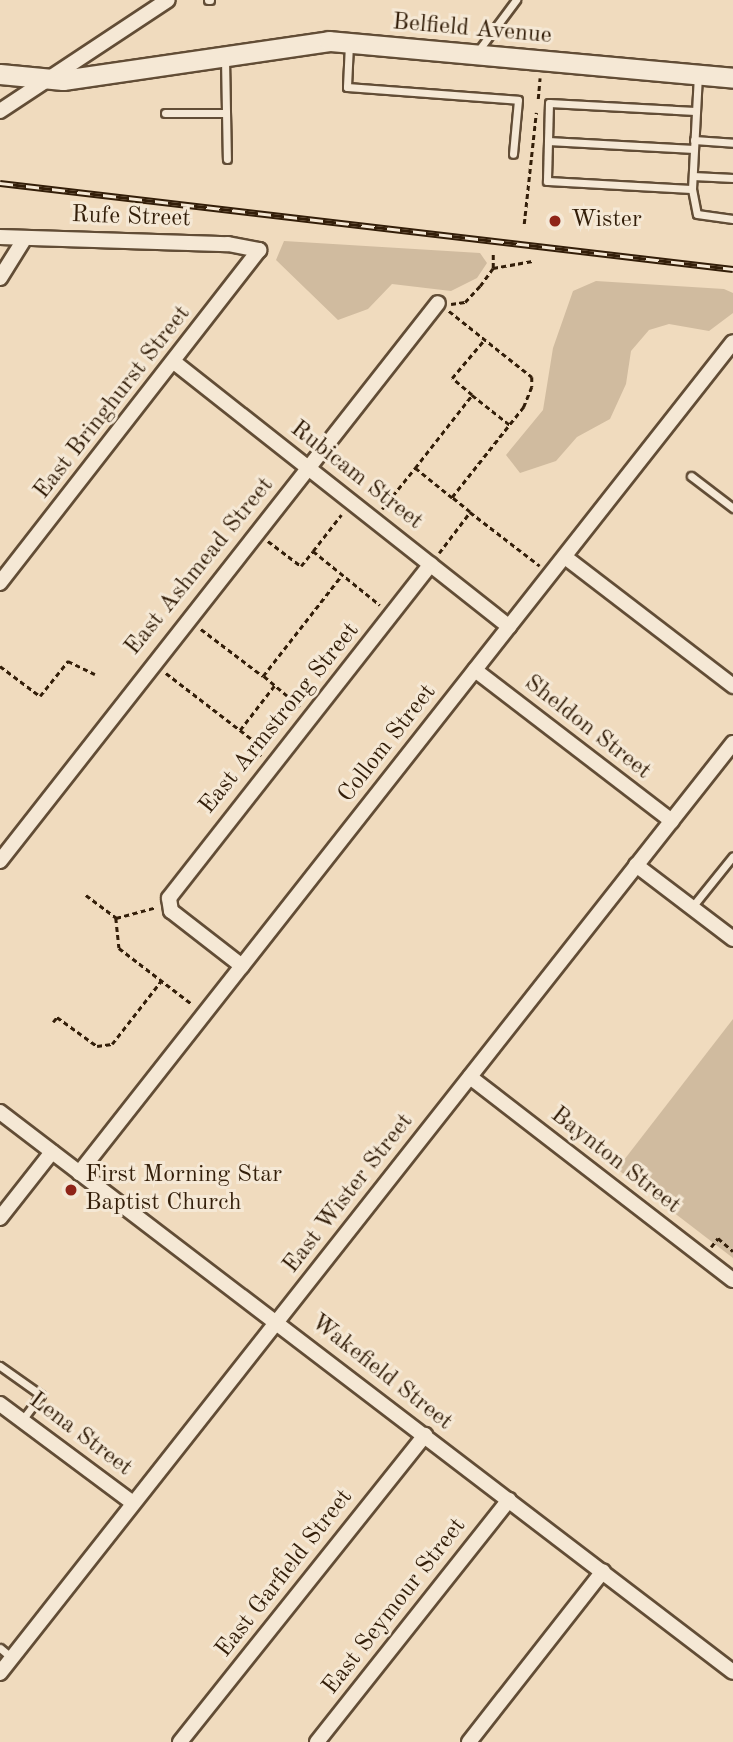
<!DOCTYPE html>
<style>
body{margin:0}
#map{position:relative;width:733px;height:1742px;overflow:hidden;background:#f0dbbe;font-family:"Old Standard TT",serif}
div>[style]{position:absolute}
.green>*{inset:0;background:#d0bb9f}
.path>*{height:2.5px;margin-top:-1.25px;transform-origin:0;background:repeating-linear-gradient(90deg,#331e09 0 5px,transparent 0 8.5px)}
.roads{filter:drop-shadow(2px 0 #624d36) drop-shadow(-2px 0 #624d36) drop-shadow(0 2px #624d36) drop-shadow(0 -2px #624d36)}
.lane>*{height:7px;margin:-3.5px;padding:0 3.5px;transform-origin:3.5px;border-radius:3.5px;background:#f5e8d5}
.street>*{height:14px;margin:-7px;padding:0 7px;transform-origin:7px;border-radius:7px;background:#f5e8d5}
.secondary>*{height:19px;margin:-9.5px;padding:0 9.5px;transform-origin:9.5px;border-radius:9.5px;background:#f5e8d5}
.rail>*{height:7px;margin-top:-3.5px;transform-origin:0;background:repeating-linear-gradient(90deg,#f5e8d5 0 13px,#331e09 0 26px);box-sizing:border-box;border-block:2px solid #331e09}
.dots>*{width:19px;height:19px;translate:-50% -50%;box-sizing:border-box;border:4px solid #f5e8d5;border-radius:50%}
span{translate:-50% -50%;white-space:nowrap;text-align:center;line-height:1.15;-webkit-text-stroke:6px #f5e8d5;paint-order:stroke}
.street-label{font-size:24px;color:#331e09}
.poi-label{font-size:24px;color:#331e09}
.left{translate:0 -50%;text-align:left}
</style>
<div id="map">
<div class="green">
<i style="clip-path:polygon(284px 241px,480px 253px,487px 263px,477px 278px,451px 291px,392px 284px,368px 309px,338px 320px,276px 260px)"></i>
<i style="clip-path:polygon(596px 281px,724px 289px,733px 293px,733px 313px,709px 331px,669px 324px,649px 330px,631px 351px,626px 384px,610px 419px,577px 437px,556px 461px,520px 473px,506px 455px,543px 410px,553px 348px,573px 291px)"></i>
<i style="clip-path:polygon(733px 1019px,733px 1258px,617px 1169px)"></i>
</div>
<div class="path">
<i style="left:538px;top:99px;width:21px;rotate:-85deg"></i>
<i style="left:524px;top:224px;width:112px;rotate:-83.8deg"></i>
<i style="left:493px;top:268px;width:40px;rotate:-10deg"></i>
<i style="left:451px;top:304px;width:14px;rotate:-8deg"></i>
<i style="left:465px;top:302px;width:22px;rotate:-47deg"></i>
<i style="left:480px;top:286px;width:22px;rotate:-54deg"></i>
<i style="left:493px;top:268px;width:15px;rotate:-90deg"></i>
<i style="left:449px;top:311px;width:106px;rotate:38.5deg"></i>
<i style="left:532px;top:377px;width:10px;rotate:90deg"></i>
<i style="left:532px;top:387px;width:22px;rotate:112deg"></i>
<i style="left:524px;top:407px;width:116px;rotate:128.4deg"></i>
<i style="left:452px;top:498px;width:48px;rotate:-141deg"></i>
<i style="left:415px;top:468px;width:93px;rotate:-52deg"></i>
<i style="left:472px;top:395px;width:48px;rotate:38.3deg"></i>
<i style="left:472px;top:395px;width:26px;rotate:-140deg"></i>
<i style="left:452px;top:378px;width:51px;rotate:-49.8deg"></i>
<i style="left:382px;top:509px;width:53px;rotate:-51.2deg"></i>
<i style="left:470px;top:512px;width:88px;rotate:37.6deg"></i>
<i style="left:268px;top:541px;width:41px;rotate:37.1deg"></i>
<i style="left:301px;top:566px;width:19px;rotate:-51deg"></i>
<i style="left:313px;top:551px;width:86px;rotate:38.9deg"></i>
<i style="left:313px;top:551px;width:46px;rotate:-52.1deg"></i>
<i style="left:439px;top:553px;width:51px;rotate:-52.9deg"></i>
<i style="left:470px;top:512px;width:22px;rotate:-141deg"></i>
<i style="left:201px;top:629px;width:78px;rotate:37.2deg"></i>
<i style="left:0;top:666px;width:50px;rotate:36.9deg"></i>
<i style="left:40px;top:696px;width:45px;rotate:-51.3deg"></i>
<i style="left:68px;top:661px;width:30px;rotate:26deg"></i>
<i style="left:166px;top:673px;width:126px;rotate:37.6deg"></i>
<i style="left:300px;top:707px;width:48px;rotate:-140deg"></i>
<i style="left:263px;top:676px;width:128px;rotate:-52deg"></i>
<i style="left:240px;top:730px;width:56px;rotate:-52.3deg"></i>
<i style="left:247px;top:767px;width:19px;rotate:-43deg"></i>
<i style="left:86px;top:895px;width:38px;rotate:37deg"></i>
<i style="left:116px;top:918px;width:42px;rotate:-15deg"></i>
<i style="left:116px;top:918px;width:30px;rotate:84deg"></i>
<i style="left:119px;top:948px;width:92px;rotate:37.5deg"></i>
<i style="left:53px;top:1022px;width:6px;rotate:-51deg"></i>
<i style="left:57px;top:1017px;width:49px;rotate:35.9deg"></i>
<i style="left:97px;top:1046px;width:15px;rotate:-8deg"></i>
<i style="left:112px;top:1044px;width:80px;rotate:-52.1deg"></i>
<i style="left:711px;top:1247px;width:11px;rotate:-52deg"></i>
<i style="left:718px;top:1238px;width:20px;rotate:41deg"></i>
</div>
<div class="roads">
<div class="lane">
<i style="left:208px;top:0;width:2px"></i>
<i style="left:349px;top:44px;width:43px;rotate:92.7deg"></i>
<i style="left:347px;top:87px;width:171px;rotate:4.3deg"></i>
<i style="left:518px;top:100px;width:54px;rotate:95.3deg"></i>
<i style="left:478px;top:51px;width:64px;rotate:-53.3deg"></i>
<i style="left:225px;top:59px;width:100px;rotate:88.9deg"></i>
<i style="left:695px;top:111px;width:146px;rotate:-176.9deg"></i>
<i style="left:549px;top:103px;width:78px;rotate:91.5deg"></i>
<i style="left:547px;top:181px;width:145px;rotate:3.2deg"></i>
<i style="left:692px;top:189px;width:113px;rotate:-87deg"></i>
<i style="left:165px;top:113px;width:61px"></i>
<i style="left:694px;top:140px;width:39px;rotate:4deg"></i>
<i style="left:548px;top:141px;width:146px;rotate:3.1deg"></i>
<i style="left:693px;top:176px;width:40px;rotate:2.9deg"></i>
<i style="left:692px;top:189px;width:25px;rotate:79deg"></i>
<i style="left:697px;top:214px;width:36px;rotate:8deg"></i>
<i style="left:691px;top:476px;width:53px;rotate:37.3deg"></i>
<i style="left:692px;top:907px;width:65px;rotate:-51.2deg"></i>
<i style="left:0;top:1366px;width:50px;rotate:35.3deg"></i>
<i style="left:41px;top:1395px;width:31px;rotate:127deg"></i>
<i style="left:0;top:1648px;width:16px;rotate:40deg"></i>
</div>
<div class="street">
<i style="left:0;top:111px;width:201px;rotate:-33.5deg"></i>
<i style="left:0;top:237px;width:228px;rotate:1.8deg"></i>
<i style="left:228px;top:244px;width:32px;rotate:11deg"></i>
<i style="left:259px;top:250px;width:422px;rotate:127.9deg"></i>
<i style="left:0;top:278px;width:47px;rotate:-58deg"></i>
<i style="left:174px;top:362px;width:427px;rotate:38.3deg"></i>
<i style="left:565px;top:557px;width:212px;rotate:37.5deg"></i>
<i style="left:475px;top:670px;width:248px;rotate:37.5deg"></i>
<i style="left:0;top:861px;width:709px;rotate:-51.87deg"></i>
<i style="left:636px;top:865px;width:122px;rotate:37.3deg"></i>
<i style="left:242px;top:966px;width:90px;rotate:-142.2deg"></i>
<i style="left:171px;top:911px;width:13px;rotate:-99deg"></i>
<i style="left:169px;top:898px;width:424px;rotate:-51.9deg"></i>
<i style="left:470px;top:1077px;width:332px;rotate:37.7deg"></i>
<i style="left:0;top:1112px;width:922px;rotate:37.38deg"></i>
<i style="left:79px;top:1173px;width:1057px;rotate:-51.8deg"></i>
<i style="left:0;top:1218px;width:84px;rotate:-51.8deg"></i>
<i style="left:0;top:1404px;width:166px;rotate:36.7deg"></i>
<i style="left:0;top:1673px;width:1184px;rotate:-51.76deg"></i>
<i style="left:180px;top:1742px;width:393px;rotate:-51.4deg"></i>
<i style="left:317px;top:1742px;width:309px;rotate:-51.6deg"></i>
<i style="left:469px;top:1742px;width:217px;rotate:-51.9deg"></i>
</div>
<div class="secondary">
<i style="left:0;top:74px;width:63px;rotate:5.4deg"></i>
<i style="left:63px;top:80px;width:269px;rotate:-8.3deg"></i>
<i style="left:329px;top:41px;width:406px;rotate:5.2deg"></i>
</div>
</div>
<div class="rail">
<i style="left:0;top:183px;width:738px;rotate:6.69deg"></i>
</div>
<div class="dots">
<i style="left:555px;top:221px;background:#8f2418"></i>
<i style="left:71px;top:1190px;background:#8f2418"></i>
</div>
<div class="street-label">
<span style="left:472px;top:30px;rotate:5deg">Belfield Avenue</span>
<span style="left:131px;top:218px;rotate:2deg">Rufe Street</span>
<span style="left:113px;top:403px;rotate:-52deg">East Bringhurst Street</span>
<span style="left:356px;top:476px;rotate:38deg">Rubicam Street</span>
<span style="left:200px;top:567px;rotate:-51deg">East Ashmead Street</span>
<span style="left:280px;top:719px;rotate:-51deg">East Armstrong Street</span>
<span style="left:587px;top:728px;rotate:38deg">Sheldon Street</span>
<span style="left:388px;top:744px;rotate:-52deg">Collom Street</span>
<span style="left:615px;top:1161px;rotate:38deg">Baynton Street</span>
<span style="left:349px;top:1194px;rotate:-52deg">East Wister Street</span>
<span style="left:381px;top:1373px;rotate:38deg">Wakefield Street</span>
<span style="left:80px;top:1435px;rotate:37deg">Lena Street</span>
<span style="left:285px;top:1574px;rotate:-52deg">East Garfield Street</span>
<span style="left:395px;top:1607px;rotate:-52deg">East Seymour Street</span>
</div>
<div class="poi-label">
<span class="left" style="left:571px;top:221px">Wister</span>
<span class="left" style="left:85px;top:1190px">First Morning Star<br>Baptist Church</span>
</div>
</div>
